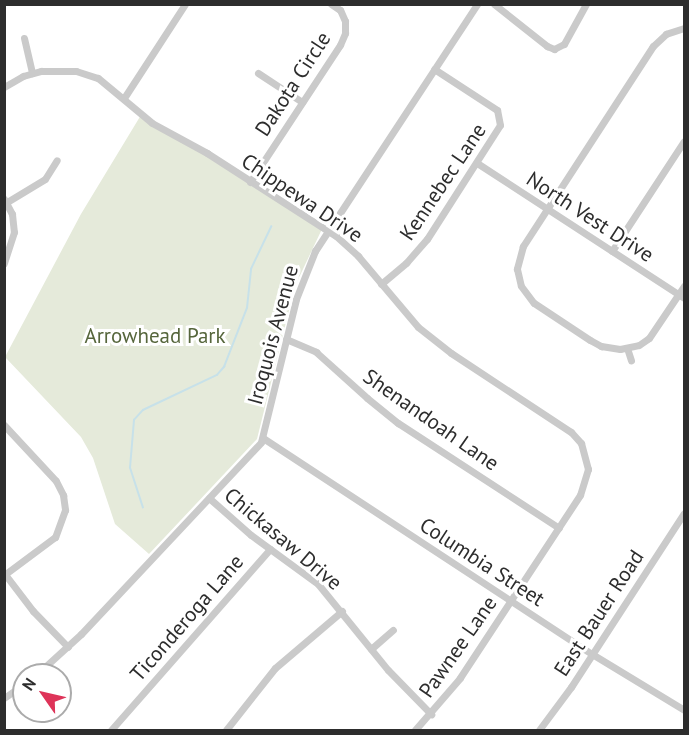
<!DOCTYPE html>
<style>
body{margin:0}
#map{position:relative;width:689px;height:735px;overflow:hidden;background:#fff;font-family:"PT Sans",sans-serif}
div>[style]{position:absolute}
.green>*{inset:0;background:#e5eada}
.stream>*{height:1.5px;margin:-0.75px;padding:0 0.75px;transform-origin:0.75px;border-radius:0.75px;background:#c7e1e9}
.minor>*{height:7px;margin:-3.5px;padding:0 3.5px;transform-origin:3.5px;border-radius:3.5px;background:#cacaca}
span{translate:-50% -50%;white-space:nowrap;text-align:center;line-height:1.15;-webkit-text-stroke:6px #fff;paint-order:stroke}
.street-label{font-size:21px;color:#2d2d2d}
.park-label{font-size:21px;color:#56663c}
.frame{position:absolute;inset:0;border:6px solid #2d2d2d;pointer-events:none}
.north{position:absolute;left:12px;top:663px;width:60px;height:60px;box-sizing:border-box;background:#fff;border:2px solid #ababab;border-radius:50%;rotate:304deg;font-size:16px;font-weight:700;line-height:24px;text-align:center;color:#2d2d2d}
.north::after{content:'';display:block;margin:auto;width:21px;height:27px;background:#de3459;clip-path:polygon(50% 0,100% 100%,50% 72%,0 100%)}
</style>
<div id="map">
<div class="green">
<i style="clip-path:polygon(141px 115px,322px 229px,295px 286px,257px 439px,149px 554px,115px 524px,93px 458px,81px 437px,5px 357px,81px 214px)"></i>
</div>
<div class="stream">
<i style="left:143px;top:508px;width:42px;rotate:-108deg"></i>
<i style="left:130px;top:468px;width:48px;rotate:-85.2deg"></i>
<i style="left:134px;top:420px;width:13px;rotate:-48deg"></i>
<i style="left:143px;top:410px;width:82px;rotate:-25.3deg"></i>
<i style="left:217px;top:375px;width:11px;rotate:-49deg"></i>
<i style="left:224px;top:367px;width:63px;rotate:-68.7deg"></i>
<i style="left:247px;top:308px;width:39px;rotate:-84deg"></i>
<i style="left:251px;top:269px;width:47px;rotate:-64.5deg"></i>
</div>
<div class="minor">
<i style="left:494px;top:4px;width:68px;rotate:38.4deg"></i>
<i style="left:547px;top:46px;width:8px;rotate:23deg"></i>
<i style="left:554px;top:49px;width:11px;rotate:-27deg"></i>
<i style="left:564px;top:44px;width:46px;rotate:-61.2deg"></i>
<i style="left:684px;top:28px;width:19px;rotate:162deg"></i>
<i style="left:666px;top:34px;width:18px;rotate:137deg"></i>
<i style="left:653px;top:46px;width:239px;rotate:123deg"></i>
<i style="left:523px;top:246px;width:24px;rotate:105deg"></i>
<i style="left:517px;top:269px;width:17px;rotate:77deg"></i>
<i style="left:521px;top:286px;width:21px;rotate:53deg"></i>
<i style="left:534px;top:303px;width:67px;rotate:33.5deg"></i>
<i style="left:590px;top:340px;width:13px;rotate:29deg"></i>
<i style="left:601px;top:346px;width:19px;rotate:9deg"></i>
<i style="left:620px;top:349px;width:19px;rotate:-12deg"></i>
<i style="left:639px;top:345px;width:12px;rotate:-35deg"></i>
<i style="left:649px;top:338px;width:63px;rotate:-56.1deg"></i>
<i style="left:24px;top:38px;width:36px;rotate:77deg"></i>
<i style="left:258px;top:73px;width:53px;rotate:33.4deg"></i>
<i style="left:4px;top:87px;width:22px;rotate:-30deg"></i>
<i style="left:23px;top:76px;width:19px;rotate:-16deg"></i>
<i style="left:41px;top:71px;width:35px"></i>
<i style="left:76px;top:71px;width:23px;rotate:18deg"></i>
<i style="left:98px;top:78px;width:70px;rotate:39.8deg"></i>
<i style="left:152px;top:123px;width:63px;rotate:28.6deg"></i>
<i style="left:207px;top:153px;width:153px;rotate:32.8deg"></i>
<i style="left:336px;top:236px;width:30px;rotate:42deg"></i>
<i style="left:358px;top:256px;width:93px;rotate:49.8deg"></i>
<i style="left:418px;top:327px;width:42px;rotate:38.2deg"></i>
<i style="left:451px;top:353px;width:144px;rotate:33.4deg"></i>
<i style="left:571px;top:432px;width:15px;rotate:48deg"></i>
<i style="left:581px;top:443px;width:27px;rotate:75deg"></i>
<i style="left:588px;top:469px;width:27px;rotate:107deg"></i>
<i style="left:580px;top:495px;width:219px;rotate:123.3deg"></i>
<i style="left:460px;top:678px;width:69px;rotate:130.9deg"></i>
<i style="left:124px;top:98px;width:112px;rotate:-57deg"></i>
<i style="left:477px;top:163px;width:247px;rotate:33.1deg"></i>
<i style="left:250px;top:182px;width:164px;rotate:-56.7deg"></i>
<i style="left:340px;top:45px;width:13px;rotate:-67deg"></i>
<i style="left:345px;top:33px;width:12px;rotate:-90deg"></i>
<i style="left:345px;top:21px;width:12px;rotate:-114deg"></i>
<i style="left:340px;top:10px;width:11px;rotate:-146deg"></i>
<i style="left:4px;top:199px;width:17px;rotate:62deg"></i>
<i style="left:12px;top:214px;width:18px;rotate:84deg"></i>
<i style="left:14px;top:232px;width:33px;rotate:108deg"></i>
<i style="left:7px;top:202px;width:44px;rotate:-31.2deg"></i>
<i style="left:45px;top:179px;width:22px;rotate:-58deg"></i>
<i style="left:612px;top:251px;width:131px;rotate:-56.8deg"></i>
<i style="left:381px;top:284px;width:33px;rotate:-40deg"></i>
<i style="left:406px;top:263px;width:32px;rotate:-49deg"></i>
<i style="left:427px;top:239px;width:135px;rotate:-57.4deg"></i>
<i style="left:500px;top:125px;width:15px;rotate:-101deg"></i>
<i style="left:497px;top:110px;width:75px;rotate:-146.9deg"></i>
<i style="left:286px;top:339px;width:33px;rotate:23deg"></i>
<i style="left:316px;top:352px;width:69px;rotate:42deg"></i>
<i style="left:367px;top:398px;width:40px;rotate:39deg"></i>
<i style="left:398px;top:423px;width:192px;rotate:33.1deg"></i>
<i style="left:627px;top:348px;width:13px;rotate:72deg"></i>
<i style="left:4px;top:425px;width:76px;rotate:47.1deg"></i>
<i style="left:56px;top:481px;width:16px;rotate:63deg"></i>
<i style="left:63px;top:495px;width:15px;rotate:82deg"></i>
<i style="left:65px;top:510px;width:29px;rotate:110deg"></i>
<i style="left:55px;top:537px;width:64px;rotate:143.3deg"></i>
<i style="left:263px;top:438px;width:394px;rotate:33.3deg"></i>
<i style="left:592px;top:654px;width:108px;rotate:31.3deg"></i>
<i style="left:209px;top:498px;width:56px;rotate:41.4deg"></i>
<i style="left:251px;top:535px;width:83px;rotate:36.2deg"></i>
<i style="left:318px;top:584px;width:111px;rotate:50.9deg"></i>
<i style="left:388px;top:670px;width:62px;rotate:45.7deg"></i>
<i style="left:4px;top:573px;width:48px;rotate:52.7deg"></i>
<i style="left:33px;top:611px;width:50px;rotate:45.8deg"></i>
<i style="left:371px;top:649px;width:29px;rotate:-41deg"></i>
<i style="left:36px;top:675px;width:61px;rotate:-42.3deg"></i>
<i style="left:81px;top:634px;width:263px;rotate:-46.8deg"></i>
<i style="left:261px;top:442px;width:147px;rotate:-76.2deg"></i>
<i style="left:296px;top:299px;width:52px;rotate:-68.4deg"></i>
<i style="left:315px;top:251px;width:295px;rotate:-56.7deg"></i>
<i style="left:4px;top:698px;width:24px;rotate:-35deg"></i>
<i style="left:111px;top:730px;width:241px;rotate:-48.7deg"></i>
<i style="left:226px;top:730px;width:79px;rotate:-51.7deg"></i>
<i style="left:275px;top:668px;width:88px;rotate:-40.4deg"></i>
<i style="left:539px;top:730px;width:54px;rotate:-53.3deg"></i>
<i style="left:571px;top:687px;width:207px;rotate:-57deg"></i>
</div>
<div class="street-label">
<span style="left:293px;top:84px;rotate:-57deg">Dakota Circle</span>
<span style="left:443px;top:182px;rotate:-56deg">Kennebec Lane</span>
<span style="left:302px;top:198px;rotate:34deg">Chippewa Drive</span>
<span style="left:590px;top:217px;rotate:33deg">North Vest Drive</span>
<span style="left:273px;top:335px;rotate:-75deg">Iroquois Avenue</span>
<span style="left:431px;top:420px;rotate:35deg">Shenandoah Lane</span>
<span style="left:283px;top:539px;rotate:40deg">Chickasaw Drive</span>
<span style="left:482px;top:562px;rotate:33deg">Columbia Street</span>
<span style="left:599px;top:613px;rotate:-57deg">East Bauer Road</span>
<span style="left:187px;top:618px;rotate:-49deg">Ticonderoga Lane</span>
<span style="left:458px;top:647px;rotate:-55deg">Pawnee Lane</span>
</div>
<div class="park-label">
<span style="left:155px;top:336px">Arrowhead Park</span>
</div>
<div class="frame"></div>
<div class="north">N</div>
</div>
